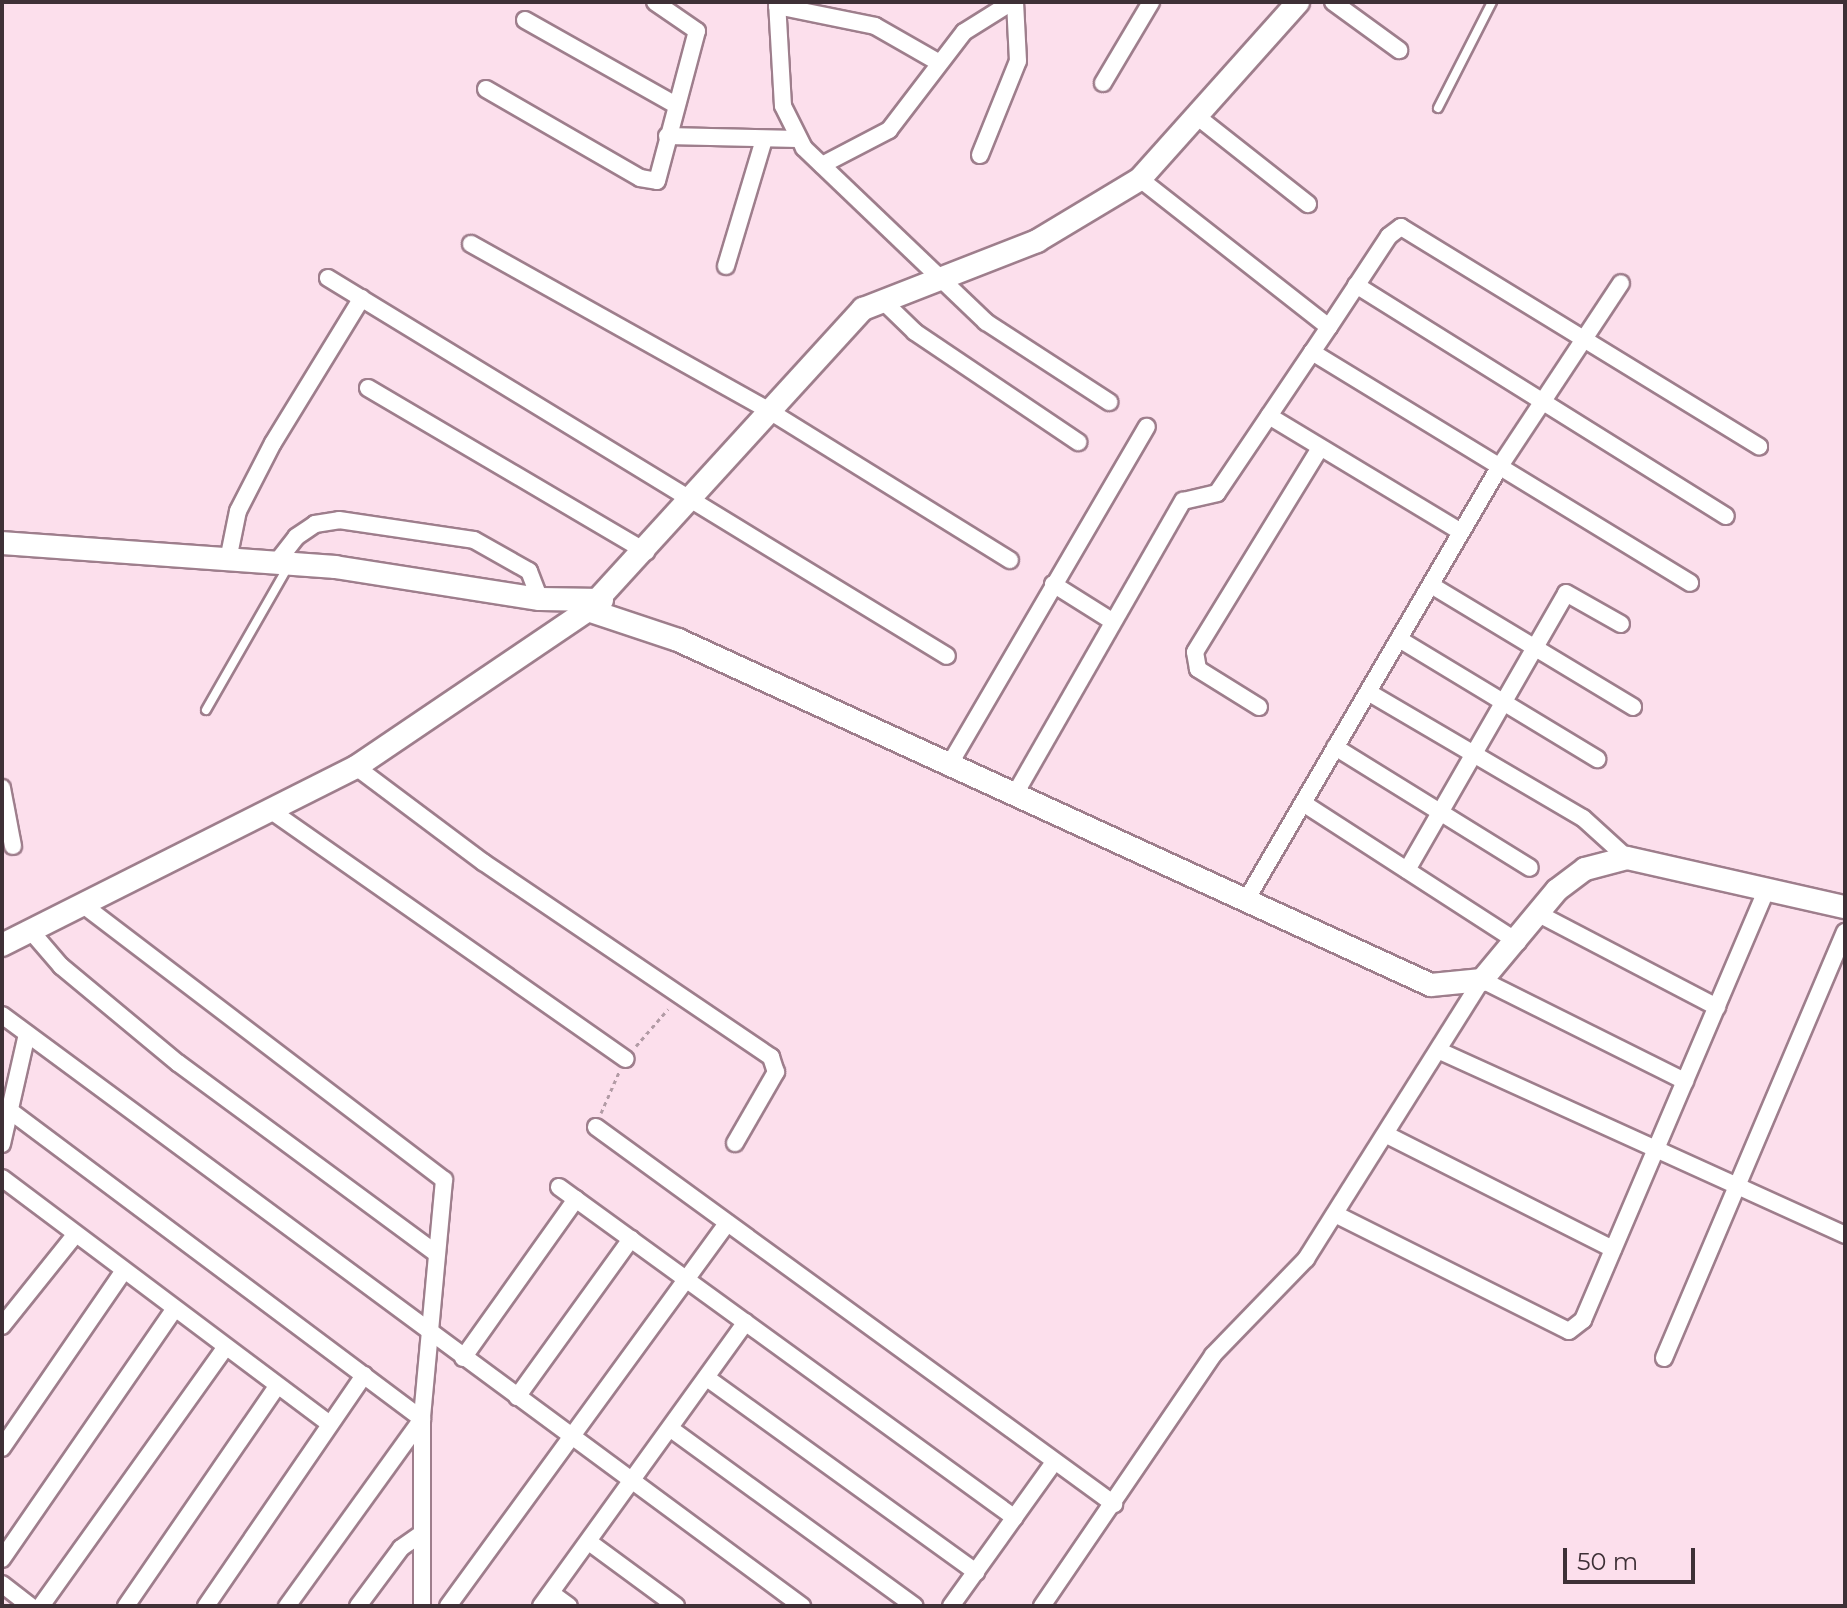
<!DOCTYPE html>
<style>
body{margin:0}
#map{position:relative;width:1847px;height:1608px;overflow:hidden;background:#fcdfec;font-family:Montserrat,sans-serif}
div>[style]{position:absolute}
.path>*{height:3px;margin-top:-1.5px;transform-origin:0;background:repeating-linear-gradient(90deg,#b29ba5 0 4px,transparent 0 8px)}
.roads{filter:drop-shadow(2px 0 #9e7e8c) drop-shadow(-2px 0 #9e7e8c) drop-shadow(0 2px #9e7e8c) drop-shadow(0 -2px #9e7e8c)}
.lane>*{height:8px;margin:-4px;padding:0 4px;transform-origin:4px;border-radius:4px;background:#fff}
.street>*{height:16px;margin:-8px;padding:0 8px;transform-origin:8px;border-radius:8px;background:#fff}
.secondary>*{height:22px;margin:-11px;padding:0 11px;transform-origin:11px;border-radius:11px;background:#fff}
span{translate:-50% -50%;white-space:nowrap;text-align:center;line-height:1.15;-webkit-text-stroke:6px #fcdfec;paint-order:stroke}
.frame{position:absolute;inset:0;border:4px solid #3e3036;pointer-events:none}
.scale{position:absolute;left:1563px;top:1548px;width:132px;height:36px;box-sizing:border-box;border:4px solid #3e3036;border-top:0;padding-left:10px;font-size:24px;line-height:28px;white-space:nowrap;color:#3e3036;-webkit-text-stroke:6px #fcdfec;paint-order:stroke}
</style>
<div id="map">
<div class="path">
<i style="left:636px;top:1046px;width:49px;rotate:-49.1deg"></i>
<i style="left:601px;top:1113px;width:45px;rotate:-66.3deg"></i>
</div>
<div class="roads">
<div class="lane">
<i style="left:1438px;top:108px;width:119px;rotate:-63deg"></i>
<i style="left:206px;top:710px;width:167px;rotate:-60.2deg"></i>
</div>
<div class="street">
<i style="left:777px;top:2px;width:104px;rotate:86.7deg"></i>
<i style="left:783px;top:106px;width:47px;rotate:63.4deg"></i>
<i style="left:804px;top:148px;width:252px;rotate:43.7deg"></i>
<i style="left:986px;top:322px;width:147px;rotate:33deg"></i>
<i style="left:1333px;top:2px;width:82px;rotate:36deg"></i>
<i style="left:777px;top:6px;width:100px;rotate:11.5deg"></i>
<i style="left:875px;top:26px;width:70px;rotate:29.8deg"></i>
<i style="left:525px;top:20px;width:171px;rotate:29.4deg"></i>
<i style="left:1103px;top:83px;width:94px;rotate:-59.3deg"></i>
<i style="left:486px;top:89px;width:178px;rotate:30deg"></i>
<i style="left:640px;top:178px;width:17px;rotate:10deg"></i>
<i style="left:657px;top:181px;width:155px;rotate:-75.1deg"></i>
<i style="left:697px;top:31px;width:51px;rotate:-145.4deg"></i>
<i style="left:1199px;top:118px;width:139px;rotate:38.3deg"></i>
<i style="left:667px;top:136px;width:131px;rotate:1.3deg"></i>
<i style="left:980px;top:155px;width:101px;rotate:-68deg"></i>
<i style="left:1018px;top:61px;width:59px;rotate:-92.9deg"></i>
<i style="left:822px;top:165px;width:76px;rotate:-27.6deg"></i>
<i style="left:889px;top:130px;width:123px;rotate:-52.6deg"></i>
<i style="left:964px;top:32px;width:57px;rotate:-32deg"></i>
<i style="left:1140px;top:179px;width:240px;rotate:38.1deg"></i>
<i style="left:1329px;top:327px;width:30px;rotate:124deg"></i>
<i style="left:1312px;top:352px;width:443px;rotate:31.4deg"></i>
<i style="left:471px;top:244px;width:344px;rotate:29.2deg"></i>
<i style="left:771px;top:412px;width:281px;rotate:31.8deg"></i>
<i style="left:726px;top:266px;width:128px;rotate:-73.3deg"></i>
<i style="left:328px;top:278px;width:725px;rotate:31.41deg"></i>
<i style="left:1356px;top:285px;width:436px;rotate:32deg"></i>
<i style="left:882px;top:300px;width:46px;rotate:44.1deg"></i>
<i style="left:915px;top:332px;width:197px;rotate:34deg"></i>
<i style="left:1329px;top:327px;width:109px;rotate:-56.6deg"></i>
<i style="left:1389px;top:236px;width:15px;rotate:-37deg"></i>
<i style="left:1401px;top:227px;width:420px;rotate:31.5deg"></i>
<i style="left:368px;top:388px;width:323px;rotate:30.5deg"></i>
<i style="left:1269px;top:416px;width:224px;rotate:31.1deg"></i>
<i style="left:228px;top:560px;width:50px;rotate:-78.5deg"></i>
<i style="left:238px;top:511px;width:76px;rotate:-62.8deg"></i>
<i style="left:273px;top:443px;width:170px;rotate:-58.5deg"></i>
<i style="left:276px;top:563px;width:33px;rotate:-52deg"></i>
<i style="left:296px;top:537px;width:23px;rotate:-34deg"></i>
<i style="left:315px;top:524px;width:24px;rotate:-9deg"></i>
<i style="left:339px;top:520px;width:136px;rotate:8.4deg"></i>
<i style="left:474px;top:540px;width:63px;rotate:29.4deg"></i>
<i style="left:529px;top:571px;width:30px;rotate:69deg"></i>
<i style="left:1053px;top:584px;width:70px;rotate:32.1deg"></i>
<i style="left:1431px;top:585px;width:236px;rotate:31.1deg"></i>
<i style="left:1399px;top:639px;width:232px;rotate:31.2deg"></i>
<i style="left:1368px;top:692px;width:249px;rotate:30.4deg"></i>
<i style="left:1583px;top:818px;width:59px;rotate:42.3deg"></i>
<i style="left:1259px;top:707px;width:72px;rotate:-148.1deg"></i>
<i style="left:1198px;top:669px;width:17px;rotate:-100deg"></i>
<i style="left:1195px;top:652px;width:239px;rotate:-58.5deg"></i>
<i style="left:1335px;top:747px;width:229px;rotate:31.8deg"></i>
<i style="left:356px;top:767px;width:159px;rotate:36.8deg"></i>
<i style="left:483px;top:862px;width:348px;rotate:34.1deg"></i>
<i style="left:771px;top:1057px;width:16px;rotate:72deg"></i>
<i style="left:776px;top:1072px;width:82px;rotate:120deg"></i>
<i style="left:948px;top:767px;width:394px;rotate:-59.7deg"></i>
<i style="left:2px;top:788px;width:59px;rotate:79.3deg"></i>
<i style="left:1015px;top:794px;width:338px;rotate:-60.2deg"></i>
<i style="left:1183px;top:501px;width:35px;rotate:-13deg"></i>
<i style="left:1217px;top:493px;width:170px;rotate:-56deg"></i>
<i style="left:1303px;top:803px;width:256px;rotate:32.9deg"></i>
<i style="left:270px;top:810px;width:434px;rotate:35deg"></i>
<i style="left:1407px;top:870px;width:319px;rotate:-60.1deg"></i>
<i style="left:1566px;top:593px;width:63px;rotate:29.4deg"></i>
<i style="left:1245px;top:902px;width:505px;rotate:-59.68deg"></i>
<i style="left:1500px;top:466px;width:219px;rotate:-56.5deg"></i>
<i style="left:82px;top:904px;width:455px;rotate:37.3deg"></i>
<i style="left:444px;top:1180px;width:240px;rotate:95.3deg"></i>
<i style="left:422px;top:1419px;width:231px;rotate:125.8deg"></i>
<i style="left:1539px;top:914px;width:201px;rotate:27.6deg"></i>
<i style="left:30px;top:930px;width:48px;rotate:49.3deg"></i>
<i style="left:61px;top:966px;width:152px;rotate:39.7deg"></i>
<i style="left:178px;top:1063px;width:318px;rotate:36.4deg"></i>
<i style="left:2px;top:1015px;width:995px;rotate:36.46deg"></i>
<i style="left:1442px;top:1052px;width:443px;rotate:24.4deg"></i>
<i style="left:9px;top:1110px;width:516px;rotate:36.8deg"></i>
<i style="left:422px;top:1419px;width:187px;rotate:90deg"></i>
<i style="left:596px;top:1127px;width:641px;rotate:36.05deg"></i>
<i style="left:1389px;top:1136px;width:251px;rotate:26.8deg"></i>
<i style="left:2px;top:1144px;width:113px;rotate:-77.2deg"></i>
<i style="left:2px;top:1178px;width:410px;rotate:36.9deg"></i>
<i style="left:559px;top:1187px;width:563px;rotate:35.98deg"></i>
<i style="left:1337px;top:1215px;width:259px;rotate:26.6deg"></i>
<i style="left:1569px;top:1331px;width:18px;rotate:-38deg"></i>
<i style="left:1583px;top:1320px;width:470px;rotate:-66.9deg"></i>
<i style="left:2px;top:1326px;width:117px;rotate:-51.3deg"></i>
<i style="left:463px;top:1358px;width:195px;rotate:-54.6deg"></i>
<i style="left:1664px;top:1358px;width:463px;rotate:-67deg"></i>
<i style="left:707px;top:1378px;width:332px;rotate:35.8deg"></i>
<i style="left:517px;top:1397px;width:195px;rotate:-54.2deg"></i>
<i style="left:671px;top:1429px;width:301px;rotate:36deg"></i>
<i style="left:2px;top:1448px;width:214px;rotate:-55.5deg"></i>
<i style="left:589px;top:1542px;width:108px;rotate:36.3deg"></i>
<i style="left:2px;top:1559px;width:303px;rotate:-55.4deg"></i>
<i style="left:2px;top:1584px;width:36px;rotate:38deg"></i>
<i style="left:551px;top:1593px;width:22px;rotate:36deg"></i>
<i style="left:41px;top:1606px;width:317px;rotate:-54.5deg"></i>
<i style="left:126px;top:1606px;width:267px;rotate:-55.5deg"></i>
<i style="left:206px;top:1606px;width:280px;rotate:-55.6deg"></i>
<i style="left:358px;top:1606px;width:72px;rotate:-53.4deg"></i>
<i style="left:401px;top:1548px;width:24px;rotate:-35deg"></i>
<i style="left:448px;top:1606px;width:474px;rotate:-53.9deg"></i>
<i style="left:541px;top:1606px;width:350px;rotate:-54.2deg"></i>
<i style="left:951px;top:1606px;width:177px;rotate:-54.4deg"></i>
<i style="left:1042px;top:1606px;width:304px;rotate:-55.7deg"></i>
<i style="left:1213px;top:1355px;width:134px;rotate:-45.9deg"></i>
<i style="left:1306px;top:1259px;width:330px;rotate:-57.8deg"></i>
<i style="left:1482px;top:980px;width:227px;rotate:26.5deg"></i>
</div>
<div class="secondary">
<i style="left:2px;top:543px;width:334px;rotate:4.1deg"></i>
<i style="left:335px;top:567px;width:207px;rotate:8.9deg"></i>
<i style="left:540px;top:599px;width:62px;rotate:0.9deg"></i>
<i style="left:588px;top:610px;width:95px;rotate:18.4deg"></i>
<i style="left:678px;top:640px;width:828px;rotate:24.62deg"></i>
<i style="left:1431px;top:985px;width:51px;rotate:-5.6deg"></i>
<i style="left:1482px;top:980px;width:117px;rotate:-50.2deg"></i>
<i style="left:1557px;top:890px;width:35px;rotate:-37deg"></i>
<i style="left:1585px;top:869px;width:43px;rotate:-14.7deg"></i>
<i style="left:1627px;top:858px;width:223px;rotate:12.7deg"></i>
<i style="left:2px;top:945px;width:396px;rotate:-26.7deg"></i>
<i style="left:356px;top:767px;width:280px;rotate:-34.1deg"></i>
<i style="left:588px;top:610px;width:408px;rotate:-47.6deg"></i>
<i style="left:863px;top:309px;width:187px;rotate:-21.3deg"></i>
<i style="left:1037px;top:241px;width:120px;rotate:-31deg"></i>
<i style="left:1140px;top:179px;width:237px;rotate:-48.2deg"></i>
</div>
</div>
<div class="frame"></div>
<div class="scale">50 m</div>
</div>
